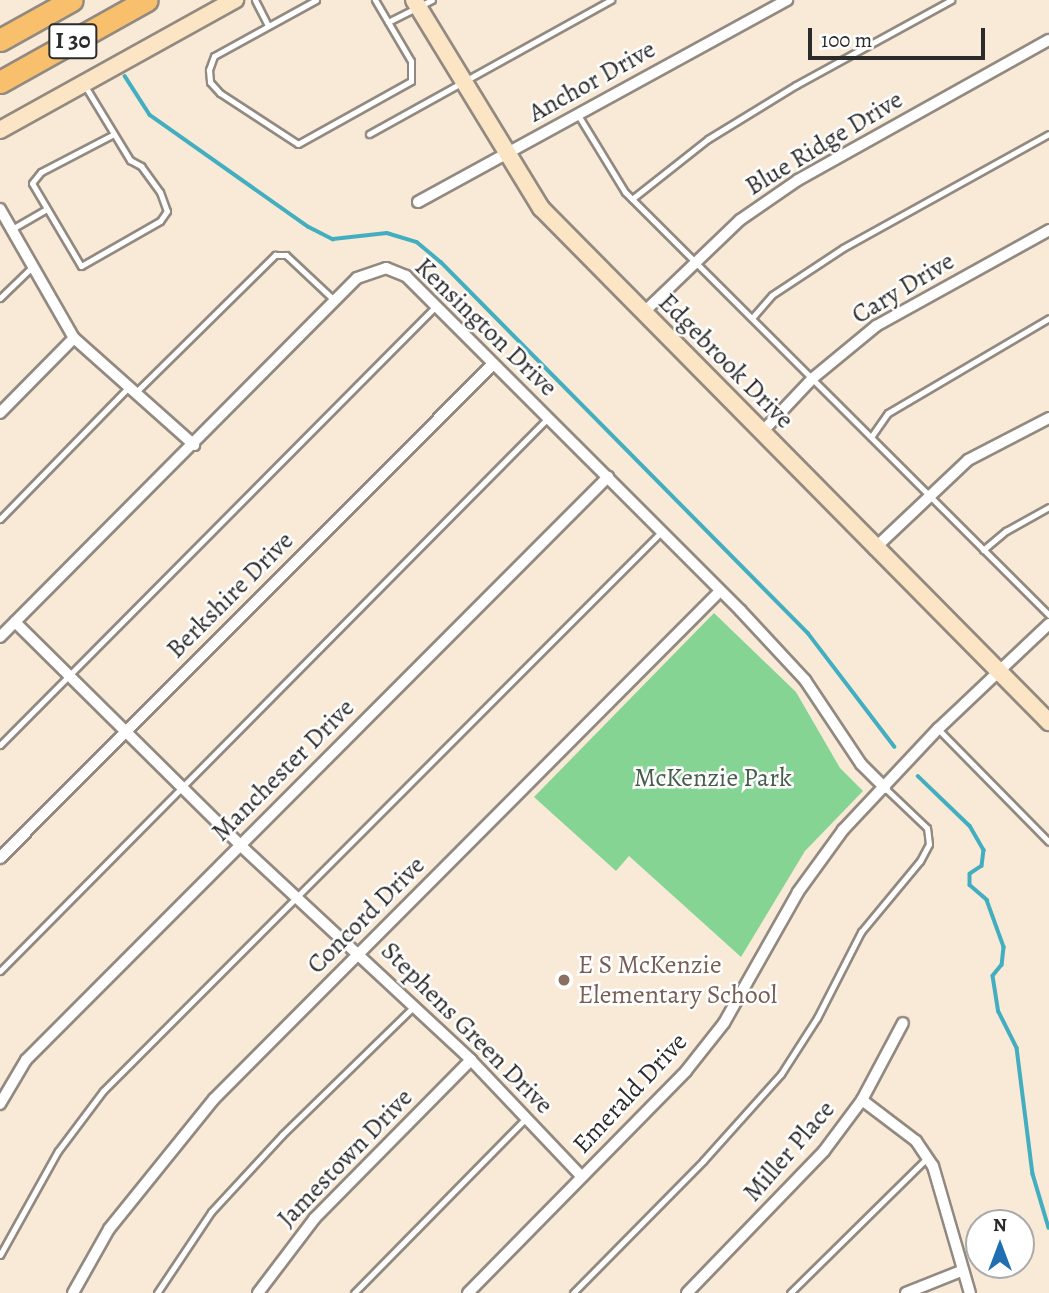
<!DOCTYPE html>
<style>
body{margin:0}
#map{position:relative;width:1049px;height:1293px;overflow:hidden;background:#f8ead7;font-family:Alegreya,serif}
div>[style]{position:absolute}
.green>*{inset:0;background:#86d493}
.stream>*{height:3.5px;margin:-1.75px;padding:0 1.75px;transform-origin:1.75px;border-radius:1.75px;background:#42aec0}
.roads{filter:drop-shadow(2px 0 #928a81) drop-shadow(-2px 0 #928a81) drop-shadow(0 2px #928a81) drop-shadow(0 -2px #928a81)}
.lane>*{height:5px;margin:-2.5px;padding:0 2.5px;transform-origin:2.5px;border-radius:2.5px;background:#fff}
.street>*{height:10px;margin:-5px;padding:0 5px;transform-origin:5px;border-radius:5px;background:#fff}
.secondary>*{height:16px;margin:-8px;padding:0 8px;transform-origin:8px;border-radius:8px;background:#fce5c4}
.highway>*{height:21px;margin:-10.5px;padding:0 10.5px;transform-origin:10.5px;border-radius:10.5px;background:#f8bf6c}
.dots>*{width:19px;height:19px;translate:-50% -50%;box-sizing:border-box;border:4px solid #fff;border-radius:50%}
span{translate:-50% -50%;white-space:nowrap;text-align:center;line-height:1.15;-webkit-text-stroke:5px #fff;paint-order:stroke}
.shield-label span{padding:2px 5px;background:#fff;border:2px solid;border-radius:5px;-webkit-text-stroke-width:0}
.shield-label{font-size:24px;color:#2b2b2b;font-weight:700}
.street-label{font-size:26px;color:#2b2b2b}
.park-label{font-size:26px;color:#465e4a}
.education-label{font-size:26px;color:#785e54}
.left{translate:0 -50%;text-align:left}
.north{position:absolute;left:965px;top:1209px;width:70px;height:70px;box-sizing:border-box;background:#fff;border:2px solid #aaa;border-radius:50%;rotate:0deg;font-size:19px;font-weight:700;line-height:28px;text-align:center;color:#2b2b2b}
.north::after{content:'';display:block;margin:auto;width:24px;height:32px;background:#1f6fb2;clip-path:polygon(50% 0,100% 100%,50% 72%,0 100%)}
.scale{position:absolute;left:808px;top:28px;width:177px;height:32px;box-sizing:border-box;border:4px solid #2b2b2b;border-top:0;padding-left:9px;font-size:21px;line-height:24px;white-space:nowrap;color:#2b2b2b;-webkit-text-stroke:5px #fff;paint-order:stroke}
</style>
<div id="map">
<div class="green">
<i style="clip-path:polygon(714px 613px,796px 692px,840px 768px,863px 791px,805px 851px,741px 957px,629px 856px,616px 871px,534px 797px)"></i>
</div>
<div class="stream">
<i style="left:125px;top:76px;width:46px;rotate:57.3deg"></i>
<i style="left:150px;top:115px;width:194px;rotate:35.2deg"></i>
<i style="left:309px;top:227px;width:27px;rotate:27deg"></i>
<i style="left:333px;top:239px;width:54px;rotate:-6.3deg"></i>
<i style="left:387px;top:233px;width:31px;rotate:17deg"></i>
<i style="left:417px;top:242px;width:31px;rotate:40deg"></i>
<i style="left:441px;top:262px;width:522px;rotate:45.31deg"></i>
<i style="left:808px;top:633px;width:143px;rotate:52.7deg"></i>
<i style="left:918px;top:776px;width:72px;rotate:43.9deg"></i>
<i style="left:970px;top:826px;width:28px;rotate:60deg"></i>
<i style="left:984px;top:850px;width:16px;rotate:97deg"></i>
<i style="left:982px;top:866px;width:14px;rotate:146deg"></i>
<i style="left:970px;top:874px;width:11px;rotate:90deg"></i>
<i style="left:970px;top:885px;width:23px;rotate:41deg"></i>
<i style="left:987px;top:900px;width:50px;rotate:70.1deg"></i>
<i style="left:1004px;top:947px;width:18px;rotate:96deg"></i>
<i style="left:1002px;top:965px;width:14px;rotate:129deg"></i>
<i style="left:993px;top:976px;width:36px;rotate:81deg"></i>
<i style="left:999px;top:1012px;width:40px;rotate:63.4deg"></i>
<i style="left:1017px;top:1048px;width:127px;rotate:82.8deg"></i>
<i style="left:1033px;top:1174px;width:56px;rotate:73.5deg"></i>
</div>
<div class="roads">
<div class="lane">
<i style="left:255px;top:0;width:28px;rotate:63deg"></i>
<i style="left:316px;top:0;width:116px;rotate:151.2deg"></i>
<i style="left:214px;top:56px;width:15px;rotate:110deg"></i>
<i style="left:209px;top:70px;width:12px;rotate:85deg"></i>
<i style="left:210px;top:82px;width:15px;rotate:48deg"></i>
<i style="left:220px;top:93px;width:93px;rotate:33.2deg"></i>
<i style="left:298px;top:144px;width:129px;rotate:-29.1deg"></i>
<i style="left:411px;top:81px;width:20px;rotate:-90deg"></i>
<i style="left:411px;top:61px;width:71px;rotate:-120.5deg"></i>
<i style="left:388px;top:22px;width:49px;rotate:-26.6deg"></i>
<i style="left:85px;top:86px;width:87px;rotate:58.7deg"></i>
<i style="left:130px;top:160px;width:13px;rotate:29deg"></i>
<i style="left:141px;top:166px;width:32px;rotate:54deg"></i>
<i style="left:160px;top:192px;width:20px;rotate:70deg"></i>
<i style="left:167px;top:211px;width:12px;rotate:125deg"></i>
<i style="left:160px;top:221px;width:91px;rotate:150.3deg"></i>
<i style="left:81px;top:266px;width:96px;rotate:-120.6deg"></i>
<i style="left:32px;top:183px;width:14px;rotate:-51deg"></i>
<i style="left:41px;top:172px;width:82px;rotate:-27.5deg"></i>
<i style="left:578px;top:115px;width:90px;rotate:58.6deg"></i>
<i style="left:625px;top:192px;width:599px;rotate:44.93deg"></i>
<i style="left:369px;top:134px;width:277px;rotate:-29deg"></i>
<i style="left:632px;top:199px;width:97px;rotate:-38.3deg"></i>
<i style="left:708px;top:139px;width:103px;rotate:-31.5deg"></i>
<i style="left:796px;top:85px;width:177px;rotate:-28.7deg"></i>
<i style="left:12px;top:229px;width:38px;rotate:-30deg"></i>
<i style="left:0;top:298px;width:46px;rotate:-44.1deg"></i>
<i style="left:752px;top:318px;width:30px;rotate:-49deg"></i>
<i style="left:772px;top:295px;width:85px;rotate:-33.5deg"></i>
<i style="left:843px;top:248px;width:235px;rotate:-29deg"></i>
<i style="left:135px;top:393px;width:197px;rotate:-44.6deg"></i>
<i style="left:275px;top:255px;width:11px"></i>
<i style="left:286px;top:255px;width:66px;rotate:43.2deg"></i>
<i style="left:871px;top:437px;width:29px;rotate:-55deg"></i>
<i style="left:888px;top:413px;width:187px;rotate:-30.5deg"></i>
<i style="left:0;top:519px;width:185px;rotate:-45.7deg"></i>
<i style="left:983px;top:550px;width:30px;rotate:-40deg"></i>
<i style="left:1006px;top:531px;width:49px;rotate:-29.2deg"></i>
<i style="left:938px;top:729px;width:158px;rotate:45.5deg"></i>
<i style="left:0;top:745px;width:619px;rotate:-45.2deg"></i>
<i style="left:0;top:971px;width:777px;rotate:-45.26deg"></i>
<i style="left:0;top:1255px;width:119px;rotate:-60.9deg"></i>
<i style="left:58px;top:1151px;width:75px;rotate:-53.1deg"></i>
<i style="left:103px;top:1091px;width:790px;rotate:-45.05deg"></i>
<i style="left:157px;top:1293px;width:97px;rotate:-56.3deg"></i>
<i style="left:211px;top:1212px;width:105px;rotate:-47.3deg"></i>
<i style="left:282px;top:1135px;width:183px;rotate:-44.3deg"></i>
<i style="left:354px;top:1293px;width:245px;rotate:-45.5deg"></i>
<i style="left:573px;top:1293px;width:185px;rotate:-45.4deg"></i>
<i style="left:703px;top:1161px;width:117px;rotate:-48.1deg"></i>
<i style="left:781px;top:1074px;width:67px;rotate:-57.3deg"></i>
<i style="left:817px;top:1018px;width:97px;rotate:-62.9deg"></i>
<i style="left:861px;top:932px;width:92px;rotate:-50.3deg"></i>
<i style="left:920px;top:861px;width:19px;rotate:-62deg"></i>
<i style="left:929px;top:844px;width:16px;rotate:-97deg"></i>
<i style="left:927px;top:828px;width:58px;rotate:-136.4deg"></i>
<i style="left:790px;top:1293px;width:192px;rotate:-44.6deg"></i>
</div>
<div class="street">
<i style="left:418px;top:202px;width:421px;rotate:-28.7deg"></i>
<i style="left:0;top:209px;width:149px;rotate:60.2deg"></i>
<i style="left:74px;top:338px;width:161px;rotate:41.7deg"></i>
<i style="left:643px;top:313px;width:134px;rotate:-43.8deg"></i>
<i style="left:740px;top:220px;width:70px;rotate:-34.6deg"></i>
<i style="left:798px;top:180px;width:287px;rotate:-29.2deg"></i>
<i style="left:0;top:413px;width:105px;rotate:-45.4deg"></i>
<i style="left:763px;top:431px;width:73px;rotate:-46.7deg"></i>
<i style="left:813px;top:378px;width:82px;rotate:-39.5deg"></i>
<i style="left:876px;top:326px;width:198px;rotate:-29deg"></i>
<i style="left:874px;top:549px;width:129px;rotate:-43.4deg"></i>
<i style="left:968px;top:460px;width:91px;rotate:-27.4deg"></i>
<i style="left:15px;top:622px;width:317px;rotate:44.7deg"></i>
<i style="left:240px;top:845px;width:316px;rotate:42.9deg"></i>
<i style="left:471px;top:1060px;width:161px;rotate:46.5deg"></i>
<i style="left:0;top:637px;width:506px;rotate:-45.16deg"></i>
<i style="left:357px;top:278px;width:31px;rotate:-19deg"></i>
<i style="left:386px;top:268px;width:22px;rotate:22deg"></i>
<i style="left:406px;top:276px;width:472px;rotate:45deg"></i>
<i style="left:740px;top:610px;width:96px;rotate:47.1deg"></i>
<i style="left:805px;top:680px;width:101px;rotate:56.3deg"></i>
<i style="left:861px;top:764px;width:34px;rotate:45deg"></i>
<i style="left:0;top:858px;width:698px;rotate:-45.06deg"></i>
<i style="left:862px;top:1100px;width:68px;rotate:37.2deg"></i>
<i style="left:916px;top:1141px;width:30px;rotate:56deg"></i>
<i style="left:933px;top:1166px;width:132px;rotate:73.8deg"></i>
<i style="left:0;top:1104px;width:51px;rotate:-59.4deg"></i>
<i style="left:26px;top:1060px;width:824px;rotate:-45.05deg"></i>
<i style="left:73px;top:1293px;width:73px;rotate:-60.6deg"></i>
<i style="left:109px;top:1229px;width:167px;rotate:-51.1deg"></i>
<i style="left:214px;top:1099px;width:716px;rotate:-45.11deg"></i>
<i style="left:258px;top:1293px;width:94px;rotate:-52.8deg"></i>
<i style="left:315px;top:1218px;width:222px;rotate:-45.4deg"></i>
<i style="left:468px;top:1293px;width:311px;rotate:-45.5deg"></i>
<i style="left:686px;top:1071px;width:61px;rotate:-51.6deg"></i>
<i style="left:724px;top:1023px;width:150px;rotate:-60.5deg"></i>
<i style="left:798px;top:892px;width:77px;rotate:-54deg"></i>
<i style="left:843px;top:830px;width:139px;rotate:-46.8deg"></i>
<i style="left:938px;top:729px;width:153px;rotate:-43.4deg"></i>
<i style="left:687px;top:1293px;width:197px;rotate:-46deg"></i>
<i style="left:824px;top:1151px;width:64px;rotate:-53.3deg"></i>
<i style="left:862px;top:1100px;width:87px;rotate:-62deg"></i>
<i style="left:906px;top:1293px;width:59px;rotate:-21.8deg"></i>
</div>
<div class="secondary">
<i style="left:414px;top:0;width:244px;rotate:58.6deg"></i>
<i style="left:541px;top:208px;width:723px;rotate:45.34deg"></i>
<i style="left:0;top:130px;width:269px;rotate:-29deg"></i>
</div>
<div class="highway">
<i style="left:0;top:40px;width:82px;rotate:-29.1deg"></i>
<i style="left:0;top:82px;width:168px;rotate:-29.2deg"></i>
</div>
</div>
<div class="dots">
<i style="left:564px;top:980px;background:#8d6e63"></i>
</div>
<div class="shield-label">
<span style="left:73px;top:41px">I 30</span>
</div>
<div class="street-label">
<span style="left:592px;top:81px;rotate:-29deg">Anchor Drive</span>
<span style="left:824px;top:143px;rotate:-31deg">Blue Ridge Drive</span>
<span style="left:903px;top:288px;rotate:-31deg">Cary Drive</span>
<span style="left:486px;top:327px;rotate:44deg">Kensington Drive</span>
<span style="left:726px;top:361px;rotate:45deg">Edgebrook Drive</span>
<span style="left:230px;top:595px;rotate:-45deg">Berkshire Drive</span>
<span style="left:283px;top:770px;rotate:-45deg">Manchester Drive</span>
<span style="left:366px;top:915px;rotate:-45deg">Concord Drive</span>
<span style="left:467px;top:1028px;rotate:45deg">Stephens Green Drive</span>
<span style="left:630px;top:1093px;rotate:-47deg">Emerald Drive</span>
<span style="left:789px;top:1151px;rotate:-49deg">Miller Place</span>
<span style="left:345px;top:1158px;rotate:-46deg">Jamestown Drive</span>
</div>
<div class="park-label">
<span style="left:713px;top:778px">McKenzie Park</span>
</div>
<div class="education-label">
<span class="left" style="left:578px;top:980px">E S McKenzie<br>Elementary School</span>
</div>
<div class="north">N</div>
<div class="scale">100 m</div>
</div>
